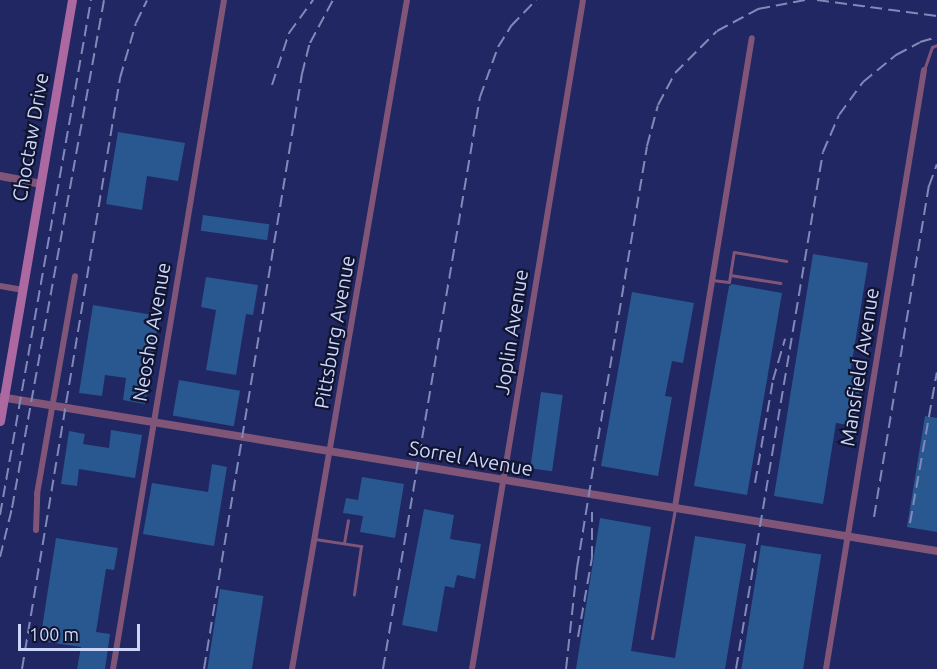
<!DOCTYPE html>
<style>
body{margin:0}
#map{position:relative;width:937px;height:669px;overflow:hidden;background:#202762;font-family:Ubuntu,sans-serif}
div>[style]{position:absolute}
.building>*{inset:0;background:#28588f;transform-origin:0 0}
.service>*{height:3px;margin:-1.5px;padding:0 1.5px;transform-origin:1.5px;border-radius:1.5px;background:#805578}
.minor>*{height:6px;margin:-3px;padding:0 3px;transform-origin:3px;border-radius:3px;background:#805578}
.tertiary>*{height:8px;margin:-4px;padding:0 4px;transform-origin:4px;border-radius:4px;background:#805578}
.secondary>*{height:9px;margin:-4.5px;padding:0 4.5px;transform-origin:4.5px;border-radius:4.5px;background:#ac68a0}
.rail>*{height:2px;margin-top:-1px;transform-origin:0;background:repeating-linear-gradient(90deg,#8089b8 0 12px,transparent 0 18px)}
span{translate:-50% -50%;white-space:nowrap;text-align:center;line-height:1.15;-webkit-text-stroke:4.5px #10142f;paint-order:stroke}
.street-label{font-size:20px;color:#ccd6fb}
.scale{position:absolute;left:18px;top:624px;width:122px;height:27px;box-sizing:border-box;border:3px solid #ccd6fb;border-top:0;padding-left:8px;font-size:18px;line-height:21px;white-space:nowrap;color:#ccd6fb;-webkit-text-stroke:4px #10142f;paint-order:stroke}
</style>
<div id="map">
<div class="building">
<i style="clip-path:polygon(118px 132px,185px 143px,178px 181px,147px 176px,142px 210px,106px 204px)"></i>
<i style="left:203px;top:215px;width:67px;height:16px;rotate:8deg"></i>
<i style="clip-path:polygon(813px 254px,868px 263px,850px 374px,862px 375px,854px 426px,836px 423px,823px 504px,774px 496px)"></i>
<i style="clip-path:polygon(206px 277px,258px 285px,253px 315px,246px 314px,236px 375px,206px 370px,216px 310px,201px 307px)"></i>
<i style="clip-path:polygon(732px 284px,782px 293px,747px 495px,694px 486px,729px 286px)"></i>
<i style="clip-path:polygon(632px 292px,694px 303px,683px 363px,672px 361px,665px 396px,672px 397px,658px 476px,601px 466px)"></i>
<i style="clip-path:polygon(93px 305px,159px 316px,145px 404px,123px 400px,126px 378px,105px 375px,102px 396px,79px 393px)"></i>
<i style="left:179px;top:380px;width:62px;height:36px;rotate:10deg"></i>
<i style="left:541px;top:392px;width:22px;height:77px;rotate:8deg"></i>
<i style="clip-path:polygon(925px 416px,937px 418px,937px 532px,907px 527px)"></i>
<i style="clip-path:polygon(111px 430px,142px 435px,135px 478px,79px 469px,77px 486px,61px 484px,69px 431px,85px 434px,83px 444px,109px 448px)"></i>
<i style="clip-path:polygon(212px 464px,227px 467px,214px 546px,143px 534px,152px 483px,208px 492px)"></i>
<i style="clip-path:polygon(362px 477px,404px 484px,395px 538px,360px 532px,363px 516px,343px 513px,346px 498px,358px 500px)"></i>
<i style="clip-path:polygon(424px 509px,454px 515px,450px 539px,481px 544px,475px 579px,457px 575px,454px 588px,445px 586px,437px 632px,402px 625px)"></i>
<i style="clip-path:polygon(600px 518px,651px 527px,631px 651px,675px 658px,695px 536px,746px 544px,725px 669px,576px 669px)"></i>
<i style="clip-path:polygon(56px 538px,118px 548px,114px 570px,106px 569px,96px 632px,110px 634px,105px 669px,77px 669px,81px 647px,40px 641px)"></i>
<i style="left:761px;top:545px;width:61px;height:126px;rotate:9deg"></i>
<i style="left:220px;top:589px;width:44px;height:81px;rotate:9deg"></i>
</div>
<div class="service">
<i style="left:924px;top:70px;width:24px;rotate:-71deg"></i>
<i style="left:932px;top:47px;width:5px;rotate:-22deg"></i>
<i style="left:730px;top:275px;width:51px;rotate:9.1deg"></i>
<i style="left:712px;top:280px;width:17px;rotate:7deg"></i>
<i style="left:729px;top:282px;width:30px;rotate:-81deg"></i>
<i style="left:734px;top:252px;width:53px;rotate:9.8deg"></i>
<i style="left:315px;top:539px;width:47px;rotate:8.7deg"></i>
<i style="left:361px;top:546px;width:49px;rotate:98.3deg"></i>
<i style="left:344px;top:543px;width:23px;rotate:-80deg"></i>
<i style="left:652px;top:638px;width:131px;rotate:-79.9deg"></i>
</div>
<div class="minor">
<i style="left:0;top:286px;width:22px;rotate:10deg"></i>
<i style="left:675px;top:507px;width:475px;rotate:-80.7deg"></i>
<i style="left:36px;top:530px;width:36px;rotate:-88deg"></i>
<i style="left:37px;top:494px;width:221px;rotate:-80.1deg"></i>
<i style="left:113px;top:669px;width:678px;rotate:-80.58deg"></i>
<i style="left:292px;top:669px;width:679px;rotate:-80.25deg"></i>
<i style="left:472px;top:669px;width:678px;rotate:-80.58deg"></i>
<i style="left:826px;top:669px;width:607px;rotate:-80.71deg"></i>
</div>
<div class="tertiary">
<i style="left:0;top:176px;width:42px;rotate:11deg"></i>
<i style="left:0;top:397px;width:950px;rotate:9.33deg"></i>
</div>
<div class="secondary">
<i style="left:0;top:421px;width:427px;rotate:-80.3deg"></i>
</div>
<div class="rail">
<i style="left:817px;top:0;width:121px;rotate:7.6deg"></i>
<i style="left:272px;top:85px;width:55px;rotate:-71.9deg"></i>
<i style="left:289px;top:33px;width:41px;rotate:-54deg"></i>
<i style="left:755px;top:483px;width:105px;rotate:-80.1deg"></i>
<i style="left:773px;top:380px;width:43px;rotate:-73.7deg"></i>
<i style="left:0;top:515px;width:523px;rotate:-79.98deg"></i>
<i style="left:874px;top:517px;width:336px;rotate:-80.6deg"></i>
<i style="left:929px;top:186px;width:23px;rotate:-70deg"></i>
<i style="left:910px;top:523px;width:153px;rotate:-79.9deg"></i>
<i style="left:0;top:557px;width:50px;rotate:-76.2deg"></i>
<i style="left:12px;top:508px;width:516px;rotate:-79.73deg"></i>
<i style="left:578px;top:637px;width:80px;rotate:-80deg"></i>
<i style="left:592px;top:558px;width:46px;rotate:-90deg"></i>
<i style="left:22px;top:669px;width:599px;rotate:-80.58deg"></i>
<i style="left:120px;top:78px;width:57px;rotate:-73.8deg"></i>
<i style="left:136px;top:23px;width:25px;rotate:-64deg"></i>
<i style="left:204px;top:669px;width:603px;rotate:-80.65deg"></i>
<i style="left:302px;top:74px;width:32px;rotate:-76deg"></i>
<i style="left:310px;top:43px;width:49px;rotate:-61.9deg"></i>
<i style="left:383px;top:669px;width:580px;rotate:-80.38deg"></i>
<i style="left:480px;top:97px;width:53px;rotate:-70.2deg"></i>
<i style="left:498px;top:47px;width:25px;rotate:-58deg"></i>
<i style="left:511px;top:26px;width:36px;rotate:-46deg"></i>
<i style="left:566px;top:669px;width:102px;rotate:-83.8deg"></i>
<i style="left:577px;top:568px;width:112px;rotate:-80.8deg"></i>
<i style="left:595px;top:457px;width:315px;rotate:-80.5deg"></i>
<i style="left:647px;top:146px;width:42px;rotate:-75deg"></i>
<i style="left:658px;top:105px;width:36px;rotate:-62deg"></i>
<i style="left:675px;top:73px;width:59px;rotate:-45deg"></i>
<i style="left:717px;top:31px;width:47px;rotate:-28.2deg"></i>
<i style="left:758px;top:9px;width:48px;rotate:-10.8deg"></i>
<i style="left:736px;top:669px;width:524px;rotate:-80.45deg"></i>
<i style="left:823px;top:152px;width:40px;rotate:-66.6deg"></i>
<i style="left:839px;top:115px;width:41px;rotate:-54deg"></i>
<i style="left:863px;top:82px;width:43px;rotate:-39.3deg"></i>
<i style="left:896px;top:55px;width:27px;rotate:-28deg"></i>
<i style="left:920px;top:42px;width:18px;rotate:-16deg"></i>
</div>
<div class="street-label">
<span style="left:30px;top:137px;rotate:-80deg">Choctaw Drive</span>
<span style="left:151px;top:332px;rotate:-80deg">Neosho Avenue</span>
<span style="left:334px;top:332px;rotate:-80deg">Pittsburg Avenue</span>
<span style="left:511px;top:332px;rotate:-81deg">Joplin Avenue</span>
<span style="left:859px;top:367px;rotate:-81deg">Mansfield Avenue</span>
<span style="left:471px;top:458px;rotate:10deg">Sorrel Avenue</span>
</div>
<div class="scale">100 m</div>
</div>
